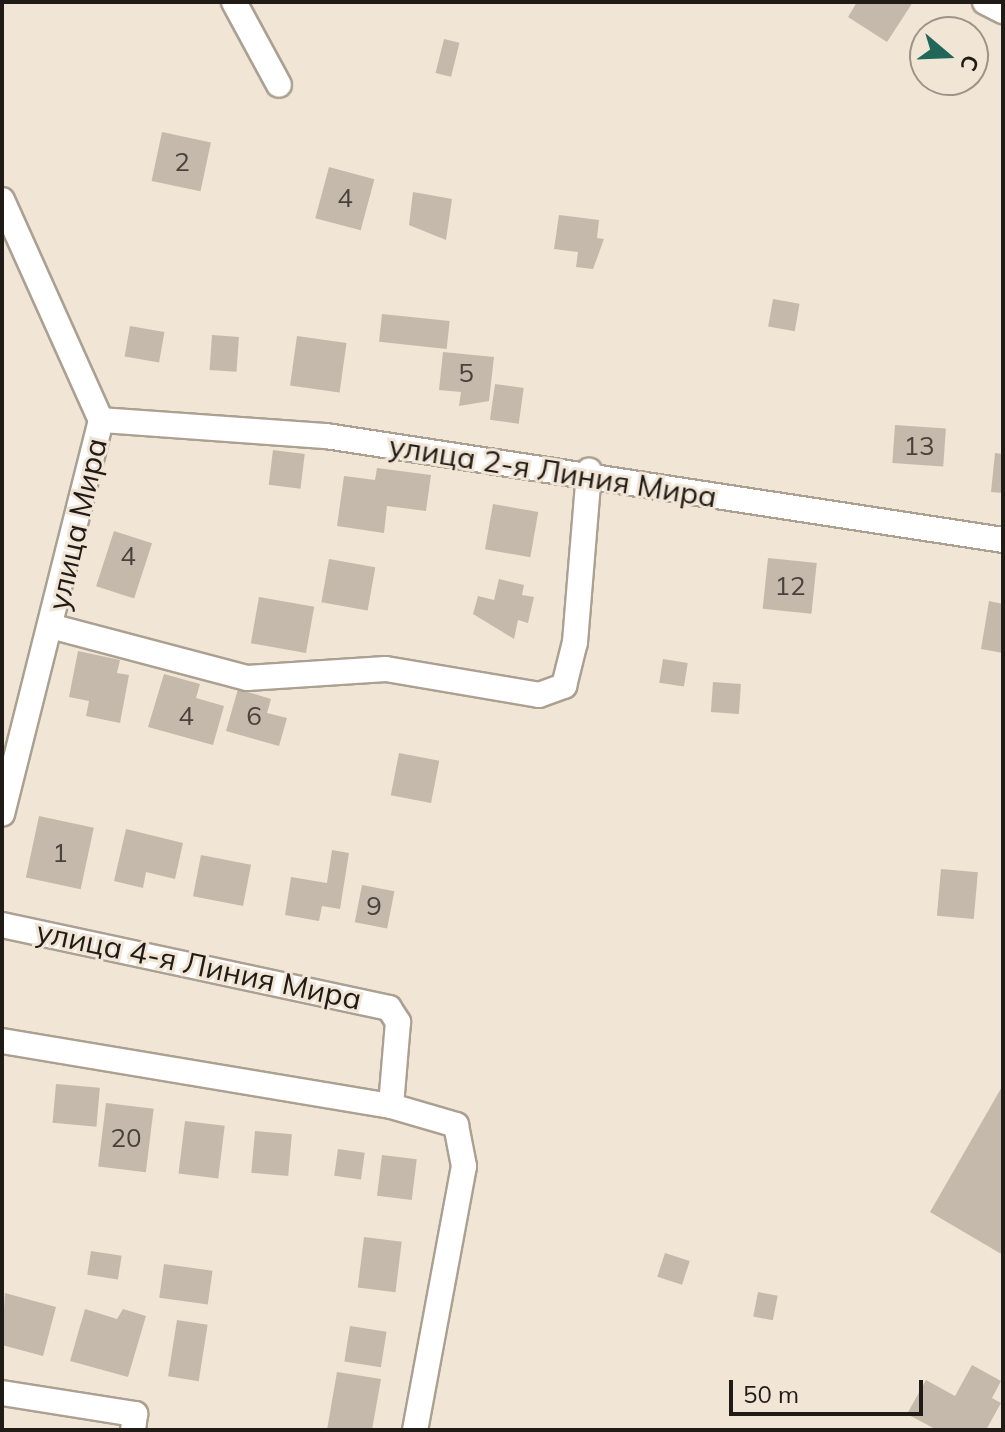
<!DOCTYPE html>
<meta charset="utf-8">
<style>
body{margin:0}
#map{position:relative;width:1005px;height:1432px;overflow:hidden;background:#f1e5d6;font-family:Mulish,sans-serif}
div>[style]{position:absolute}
.building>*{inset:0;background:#c5b9ab;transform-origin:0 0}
.roads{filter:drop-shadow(2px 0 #aba091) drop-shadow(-2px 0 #aba091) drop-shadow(0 2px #aba091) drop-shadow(0 -2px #aba091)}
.street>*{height:24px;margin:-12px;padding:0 12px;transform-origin:12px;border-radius:12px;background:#fff}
span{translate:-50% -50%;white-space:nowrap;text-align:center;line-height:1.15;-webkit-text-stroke:6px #f1e5d6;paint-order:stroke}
.number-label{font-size:26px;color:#49423b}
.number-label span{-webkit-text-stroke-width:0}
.street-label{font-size:30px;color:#201b16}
.frame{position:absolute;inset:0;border:4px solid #201b16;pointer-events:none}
.north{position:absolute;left:909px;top:16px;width:80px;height:80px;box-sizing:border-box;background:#f1e5d6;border:2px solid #9d9489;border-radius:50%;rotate:109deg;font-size:22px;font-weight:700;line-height:32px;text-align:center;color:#201b16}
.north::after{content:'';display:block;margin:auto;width:28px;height:36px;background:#206659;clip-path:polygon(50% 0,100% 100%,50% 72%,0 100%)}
.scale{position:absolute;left:729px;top:1380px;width:194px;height:36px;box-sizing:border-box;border:4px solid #201b16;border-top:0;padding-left:10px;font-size:24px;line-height:28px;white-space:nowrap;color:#201b16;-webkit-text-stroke:6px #f1e5d6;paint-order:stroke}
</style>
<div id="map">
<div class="building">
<i style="clip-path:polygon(857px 2px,913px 2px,887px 42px,848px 17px)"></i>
<i style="left:444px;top:39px;width:16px;height:35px;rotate:14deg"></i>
<i style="left:162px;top:132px;width:50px;height:50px;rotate:12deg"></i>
<i style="left:329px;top:167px;width:47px;height:53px;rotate:15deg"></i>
<i style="clip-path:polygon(413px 192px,452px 199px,446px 240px,409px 225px)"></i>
<i style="clip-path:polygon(559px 215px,599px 220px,597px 238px,604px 239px,593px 269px,576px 267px,578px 252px,554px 249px)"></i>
<i style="left:773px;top:299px;width:27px;height:28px;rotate:10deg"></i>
<i style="left:382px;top:314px;width:68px;height:28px;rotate:6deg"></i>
<i style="left:130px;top:326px;width:35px;height:31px;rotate:10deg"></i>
<i style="left:212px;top:335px;width:27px;height:35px;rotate:4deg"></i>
<i style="left:297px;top:336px;width:50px;height:50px;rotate:8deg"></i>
<i style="clip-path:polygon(443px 352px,494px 357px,489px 401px,459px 406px,461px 392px,439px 390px)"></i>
<i style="left:495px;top:384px;width:29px;height:36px;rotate:8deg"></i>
<i style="left:895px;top:425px;width:51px;height:38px;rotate:4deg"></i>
<i style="left:273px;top:450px;width:32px;height:35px;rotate:7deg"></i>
<i style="clip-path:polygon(995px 453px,1003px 454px,1003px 493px,991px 492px)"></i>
<i style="clip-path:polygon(377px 468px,431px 475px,426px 511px,387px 506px,384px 533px,337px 526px,344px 476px,375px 480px)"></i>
<i style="left:493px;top:504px;width:46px;height:46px;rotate:10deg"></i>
<i style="left:114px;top:531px;width:40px;height:58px;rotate:18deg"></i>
<i style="left:768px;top:558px;width:49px;height:51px;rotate:6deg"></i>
<i style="left:329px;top:559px;width:47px;height:44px;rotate:10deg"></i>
<i style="clip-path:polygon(499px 579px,524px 585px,522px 595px,534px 597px,528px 623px,518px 620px,514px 639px,473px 614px,478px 596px,494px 600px)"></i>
<i style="left:259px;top:597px;width:56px;height:47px;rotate:10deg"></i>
<i style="clip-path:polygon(989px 601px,1003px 604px,1003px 653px,981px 649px)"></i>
<i style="clip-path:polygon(78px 651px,120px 660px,117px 673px,129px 675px,120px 723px,86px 716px,89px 701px,69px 697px)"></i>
<i style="left:663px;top:659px;width:25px;height:24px;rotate:9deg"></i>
<i style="clip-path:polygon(164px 674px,200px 684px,196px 698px,224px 706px,213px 745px,148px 727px)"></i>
<i style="left:713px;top:682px;width:28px;height:30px;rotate:4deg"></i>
<i style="clip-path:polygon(238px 689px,271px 699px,267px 713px,287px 718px,279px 746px,226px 731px)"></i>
<i style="left:399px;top:753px;width:41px;height:43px;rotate:11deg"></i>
<i style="left:39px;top:816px;width:56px;height:63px;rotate:12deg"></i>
<i style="clip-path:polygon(126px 829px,183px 843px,175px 879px,146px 872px,143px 888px,114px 881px)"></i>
<i style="clip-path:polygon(332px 850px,349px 853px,340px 909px,322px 906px,319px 921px,285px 915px,291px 877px,327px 883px)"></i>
<i style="left:201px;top:855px;width:51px;height:42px;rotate:11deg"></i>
<i style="left:941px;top:869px;width:37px;height:47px;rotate:5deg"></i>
<i style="left:362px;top:885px;width:33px;height:38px;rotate:11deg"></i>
<i style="left:56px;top:1084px;width:44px;height:39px;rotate:5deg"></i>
<i style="clip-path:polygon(1003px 1085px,1003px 1255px,930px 1212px)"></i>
<i style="left:106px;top:1103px;width:48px;height:64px;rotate:7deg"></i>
<i style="left:185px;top:1121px;width:40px;height:53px;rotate:7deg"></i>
<i style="left:255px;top:1131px;width:37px;height:42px;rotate:5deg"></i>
<i style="left:338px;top:1149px;width:27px;height:27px;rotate:8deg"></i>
<i style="left:382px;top:1155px;width:35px;height:41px;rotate:7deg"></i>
<i style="left:364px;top:1237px;width:38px;height:51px;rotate:7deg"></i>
<i style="left:91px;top:1251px;width:31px;height:24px;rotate:9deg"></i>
<i style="left:665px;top:1253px;width:26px;height:25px;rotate:18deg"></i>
<i style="left:164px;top:1264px;width:49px;height:34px;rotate:8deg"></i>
<i style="left:758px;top:1292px;width:20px;height:25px;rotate:11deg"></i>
<i style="clip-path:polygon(5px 1293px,56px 1307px,43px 1356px,2px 1345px)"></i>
<i style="clip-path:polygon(85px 1309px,117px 1319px,123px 1309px,146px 1316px,128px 1377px,70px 1361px)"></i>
<i style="left:177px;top:1320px;width:31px;height:57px;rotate:9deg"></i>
<i style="left:350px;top:1326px;width:37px;height:36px;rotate:9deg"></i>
<i style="clip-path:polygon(972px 1365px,1001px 1381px,992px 1398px,1001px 1403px,986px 1430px,937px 1430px,907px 1414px,926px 1380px,955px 1396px)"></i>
<i style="clip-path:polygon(337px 1372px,381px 1379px,372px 1430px,327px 1430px)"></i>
</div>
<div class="roads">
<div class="street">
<i style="left:234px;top:2px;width:94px;rotate:61.5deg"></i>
<i style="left:985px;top:2px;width:20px;rotate:27deg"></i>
<i style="left:2px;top:200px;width:241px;rotate:65.8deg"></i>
<i style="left:101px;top:420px;width:406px;rotate:104.1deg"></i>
<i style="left:101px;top:420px;width:226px;rotate:4.1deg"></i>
<i style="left:326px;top:436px;width:685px;rotate:8.73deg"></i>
<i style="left:54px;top:627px;width:200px;rotate:14.8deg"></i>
<i style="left:247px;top:678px;width:139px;rotate:-3.7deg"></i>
<i style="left:386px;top:669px;width:155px;rotate:9.6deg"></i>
<i style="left:539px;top:695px;width:27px;rotate:-20deg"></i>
<i style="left:564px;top:686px;width:45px;rotate:-76deg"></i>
<i style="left:575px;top:642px;width:172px;rotate:-85.3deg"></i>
<i style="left:2px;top:925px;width:396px;rotate:12.1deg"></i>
<i style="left:389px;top:1008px;width:17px;rotate:57deg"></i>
<i style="left:398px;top:1022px;width:84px;rotate:94.8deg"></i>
<i style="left:2px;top:1041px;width:394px;rotate:9.5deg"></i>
<i style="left:391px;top:1106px;width:68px;rotate:16.3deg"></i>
<i style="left:456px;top:1125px;width:42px;rotate:79deg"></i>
<i style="left:464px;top:1166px;width:269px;rotate:100.5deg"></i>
<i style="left:2px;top:1393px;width:135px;rotate:9deg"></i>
<i style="left:135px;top:1414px;width:16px;rotate:97deg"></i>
</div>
</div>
<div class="number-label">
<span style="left:182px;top:162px">2</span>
<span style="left:345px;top:198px">4</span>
<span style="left:466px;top:373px">5</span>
<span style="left:919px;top:446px">13</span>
<span style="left:128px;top:556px">4</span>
<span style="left:790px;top:586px">12</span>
<span style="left:186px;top:716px">4</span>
<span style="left:254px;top:716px">6</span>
<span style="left:60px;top:853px">1</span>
<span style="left:374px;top:906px">9</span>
<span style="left:126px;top:1138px">20</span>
</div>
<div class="street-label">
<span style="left:553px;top:471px;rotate:9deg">улица 2-я Линия Мира</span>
<span style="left:77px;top:524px;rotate:-77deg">улица Мира</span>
<span style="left:199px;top:965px;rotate:12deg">улица 4-я Линия Мира</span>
</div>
<div class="frame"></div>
<div class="north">С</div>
<div class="scale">50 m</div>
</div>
